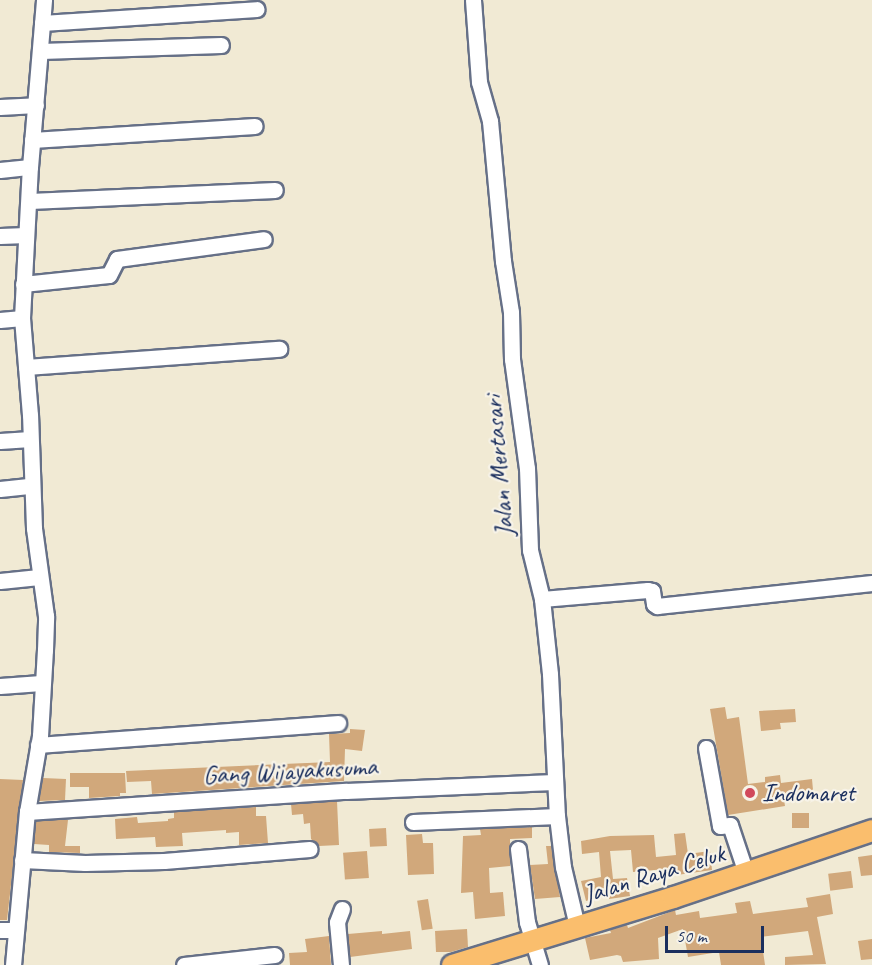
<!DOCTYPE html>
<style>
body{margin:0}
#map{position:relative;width:872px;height:965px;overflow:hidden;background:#f1ead4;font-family:Caveat,sans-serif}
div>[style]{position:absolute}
.building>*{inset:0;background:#d1a87b;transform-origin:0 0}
.roads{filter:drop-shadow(2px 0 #667087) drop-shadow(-2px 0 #667087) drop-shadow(0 2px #667087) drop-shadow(0 -2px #667087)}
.minor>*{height:15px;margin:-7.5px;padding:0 7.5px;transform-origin:7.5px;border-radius:7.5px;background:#fff}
.highway>*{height:21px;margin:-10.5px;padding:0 10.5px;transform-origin:10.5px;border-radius:10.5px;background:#fabe6d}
.dots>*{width:16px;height:16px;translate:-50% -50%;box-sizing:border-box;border:3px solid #f7f3e8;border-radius:50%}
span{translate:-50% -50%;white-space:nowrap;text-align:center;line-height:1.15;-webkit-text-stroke:4.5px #f7f3e8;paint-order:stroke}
.street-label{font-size:26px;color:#1b2f5e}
.poi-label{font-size:26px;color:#1b2f5e}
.left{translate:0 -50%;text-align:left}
.scale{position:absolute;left:665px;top:926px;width:99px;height:27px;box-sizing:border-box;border:3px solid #1b2f5e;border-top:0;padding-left:8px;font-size:18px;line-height:21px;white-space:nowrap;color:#1b2f5e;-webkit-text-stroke:4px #f7f3e8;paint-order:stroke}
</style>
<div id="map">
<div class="building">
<i style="clip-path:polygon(725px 707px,727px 719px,739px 717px,748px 784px,765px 782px,765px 777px,780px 775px,781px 783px,812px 779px,813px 790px,783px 794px,785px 806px,728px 815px,710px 709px)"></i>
<i style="clip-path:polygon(795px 709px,796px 722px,780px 723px,781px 729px,761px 731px,759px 711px)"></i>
<i style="clip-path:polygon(350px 729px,365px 730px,362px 751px,345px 749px,344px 781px,152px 794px,151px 781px,127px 782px,126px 771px,330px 762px,329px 734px,350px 733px)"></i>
<i style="clip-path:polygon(70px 773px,125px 773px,126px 793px,120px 793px,120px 796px,89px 798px,89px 787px,70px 787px)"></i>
<i style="clip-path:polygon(43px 778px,66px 779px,65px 800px,39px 801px)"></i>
<i style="clip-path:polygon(0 779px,23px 780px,7px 920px,0 920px)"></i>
<i style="clip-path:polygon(337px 801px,339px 845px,319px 846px,311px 839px,310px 823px,304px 824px,303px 814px,292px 815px,291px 804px)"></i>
<i style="clip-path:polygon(256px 807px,256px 816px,266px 816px,268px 843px,239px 845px,239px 832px,226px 833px,226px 830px,182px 833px,183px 846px,156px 847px,155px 837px,116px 839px,115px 819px,137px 817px,138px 823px,168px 821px,168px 819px,174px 818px,174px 812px)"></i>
<i style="left:792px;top:813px;width:17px;height:15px"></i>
<i style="clip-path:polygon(64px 819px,68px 820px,65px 846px,80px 846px,80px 853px,49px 852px,49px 845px,34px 844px,36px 821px)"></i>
<i style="clip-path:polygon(532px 827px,532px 838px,510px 839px,510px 866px,489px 868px,490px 893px,503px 892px,505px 916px,475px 919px,473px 892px,461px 893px,463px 836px,481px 835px,480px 829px)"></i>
<i style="left:386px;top:828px;width:18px;height:17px;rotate:87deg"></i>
<i style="clip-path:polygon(685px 833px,688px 854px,710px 851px,712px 870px,677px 875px,676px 868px,633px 872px,631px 850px,610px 851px,613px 879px,627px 878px,630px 896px,609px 899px,609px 896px,586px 901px,581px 881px,601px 877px,599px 852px,582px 854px,581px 841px,610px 836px,654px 835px,656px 857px,676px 855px,674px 834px)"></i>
<i style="clip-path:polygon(422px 834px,423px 843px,433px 843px,434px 874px,408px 875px,406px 835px)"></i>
<i style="clip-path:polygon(546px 846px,551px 846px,560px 897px,535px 899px,530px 865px,548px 864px)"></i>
<i style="left:367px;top:851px;width:27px;height:24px;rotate:86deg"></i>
<i style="clip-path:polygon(872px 855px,872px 875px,861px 876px,858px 857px)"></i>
<i style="left:851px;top:871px;width:17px;height:23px;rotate:83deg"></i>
<i style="clip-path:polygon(830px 894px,833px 914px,817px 917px,826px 964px,785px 965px,785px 957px,813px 955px,808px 931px,761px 937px,765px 965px,721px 965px,719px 952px,688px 957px,683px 929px,658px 938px,659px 959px,623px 962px,621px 956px,617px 955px,590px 960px,585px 938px,611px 933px,610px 930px,627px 925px,628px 928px,675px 910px,676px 915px,699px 911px,700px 918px,737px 913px,735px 903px,750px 901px,753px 914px,808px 907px,806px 898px)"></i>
<i style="left:428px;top:899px;width:30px;height:11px;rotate:81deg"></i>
<i style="clip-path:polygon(467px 929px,468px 947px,451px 952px,436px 952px,435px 931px)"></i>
<i style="clip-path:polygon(382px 931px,382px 934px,410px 931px,412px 949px,350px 957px,348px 934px)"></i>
<i style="clip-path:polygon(329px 936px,331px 965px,290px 965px,289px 953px,307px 952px,305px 939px)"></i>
<i style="clip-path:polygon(872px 939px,872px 959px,861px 960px,858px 941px)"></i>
</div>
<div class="roads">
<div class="minor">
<i style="left:473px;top:0;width:82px;rotate:85.8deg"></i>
<i style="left:479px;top:82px;width:41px;rotate:74.2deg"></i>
<i style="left:490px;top:121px;width:141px;rotate:84.7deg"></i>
<i style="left:503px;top:261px;width:52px;rotate:81.1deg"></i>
<i style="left:511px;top:312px;width:47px;rotate:88.8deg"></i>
<i style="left:512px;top:359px;width:110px;rotate:82.2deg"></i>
<i style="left:527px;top:468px;width:82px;rotate:87.9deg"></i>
<i style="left:530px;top:550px;width:50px;rotate:76.2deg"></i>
<i style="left:542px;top:599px;width:75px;rotate:83.9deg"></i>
<i style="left:550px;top:674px;width:142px;rotate:87.2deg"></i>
<i style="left:557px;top:816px;width:51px;rotate:83.3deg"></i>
<i style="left:563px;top:867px;width:61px;rotate:76.7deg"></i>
<i style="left:42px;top:23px;width:215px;rotate:-3.7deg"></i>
<i style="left:41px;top:51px;width:180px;rotate:-1.9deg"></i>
<i style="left:0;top:107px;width:36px;rotate:-3deg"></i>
<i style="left:32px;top:140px;width:223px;rotate:-3.6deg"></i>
<i style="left:0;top:170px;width:30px;rotate:-6deg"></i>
<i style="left:30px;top:201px;width:245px;rotate:-2.6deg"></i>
<i style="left:0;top:236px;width:26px;rotate:-2deg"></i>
<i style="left:23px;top:284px;width:86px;rotate:-6deg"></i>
<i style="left:109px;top:275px;width:18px;rotate:-63deg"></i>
<i style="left:117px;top:259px;width:148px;rotate:-7.7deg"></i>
<i style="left:0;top:320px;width:22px;rotate:-5deg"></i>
<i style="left:26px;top:367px;width:254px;rotate:-4.1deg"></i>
<i style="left:0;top:441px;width:30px;rotate:-4deg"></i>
<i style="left:0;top:489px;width:31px;rotate:-6deg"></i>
<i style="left:0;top:581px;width:39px;rotate:-6deg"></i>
<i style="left:542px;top:599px;width:106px;rotate:-4.9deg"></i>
<i style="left:648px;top:590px;width:4px;rotate:14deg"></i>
<i style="left:652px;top:591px;width:13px;rotate:81deg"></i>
<i style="left:654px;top:604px;width:4px;rotate:34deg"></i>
<i style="left:657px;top:606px;width:216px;rotate:-6.1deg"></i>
<i style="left:0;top:686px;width:41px;rotate:-4.2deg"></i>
<i style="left:38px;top:745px;width:301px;rotate:-4.2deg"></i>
<i style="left:706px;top:748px;width:79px;rotate:79.8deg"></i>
<i style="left:720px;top:826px;width:10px;rotate:-6deg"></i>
<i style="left:730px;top:825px;width:51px;rotate:71.6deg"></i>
<i style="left:27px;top:812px;width:320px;rotate:-3.8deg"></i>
<i style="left:346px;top:791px;width:209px;rotate:-2.5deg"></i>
<i style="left:413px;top:822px;width:144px;rotate:-2.4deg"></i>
<i style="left:518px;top:849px;width:74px;rotate:83deg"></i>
<i style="left:527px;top:922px;width:45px;rotate:73.2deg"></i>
<i style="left:22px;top:860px;width:63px;rotate:2.7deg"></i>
<i style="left:85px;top:863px;width:79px;rotate:-1.5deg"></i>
<i style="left:164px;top:861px;width:146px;rotate:-4.7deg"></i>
<i style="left:0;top:930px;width:16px"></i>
<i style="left:13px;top:965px;width:154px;rotate:-84.8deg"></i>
<i style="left:27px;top:812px;width:77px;rotate:-80.3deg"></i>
<i style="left:40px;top:736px;width:86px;rotate:-86.7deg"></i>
<i style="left:45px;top:650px;width:34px;rotate:-88deg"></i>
<i style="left:46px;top:616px;width:89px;rotate:-97.8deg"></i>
<i style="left:34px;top:528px;width:113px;rotate:-92deg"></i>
<i style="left:30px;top:415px;width:97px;rotate:-94.7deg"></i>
<i style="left:22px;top:318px;width:151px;rotate:-87deg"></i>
<i style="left:30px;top:167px;width:168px;rotate:-85.2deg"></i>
<i style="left:184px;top:965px;width:91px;rotate:-6.3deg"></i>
<i style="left:341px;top:965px;width:43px;rotate:-95.3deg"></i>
<i style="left:337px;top:922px;width:14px;rotate:-69deg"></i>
</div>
<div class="highway">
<i style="left:452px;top:965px;width:231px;rotate:-17.1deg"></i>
<i style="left:673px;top:897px;width:210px;rotate:-18.6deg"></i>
</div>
</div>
<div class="dots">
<i style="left:750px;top:793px;background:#d1495b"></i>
</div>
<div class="street-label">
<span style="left:499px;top:466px;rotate:-95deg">Jalan Mertasari</span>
<span style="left:290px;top:771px;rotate:-3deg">Gang Wijayakusuma</span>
<span style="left:654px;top:874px;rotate:-17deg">Jalan Raya Celuk</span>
</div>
<div class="poi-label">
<span class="left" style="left:762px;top:793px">Indomaret</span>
</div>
<div class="scale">50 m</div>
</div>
